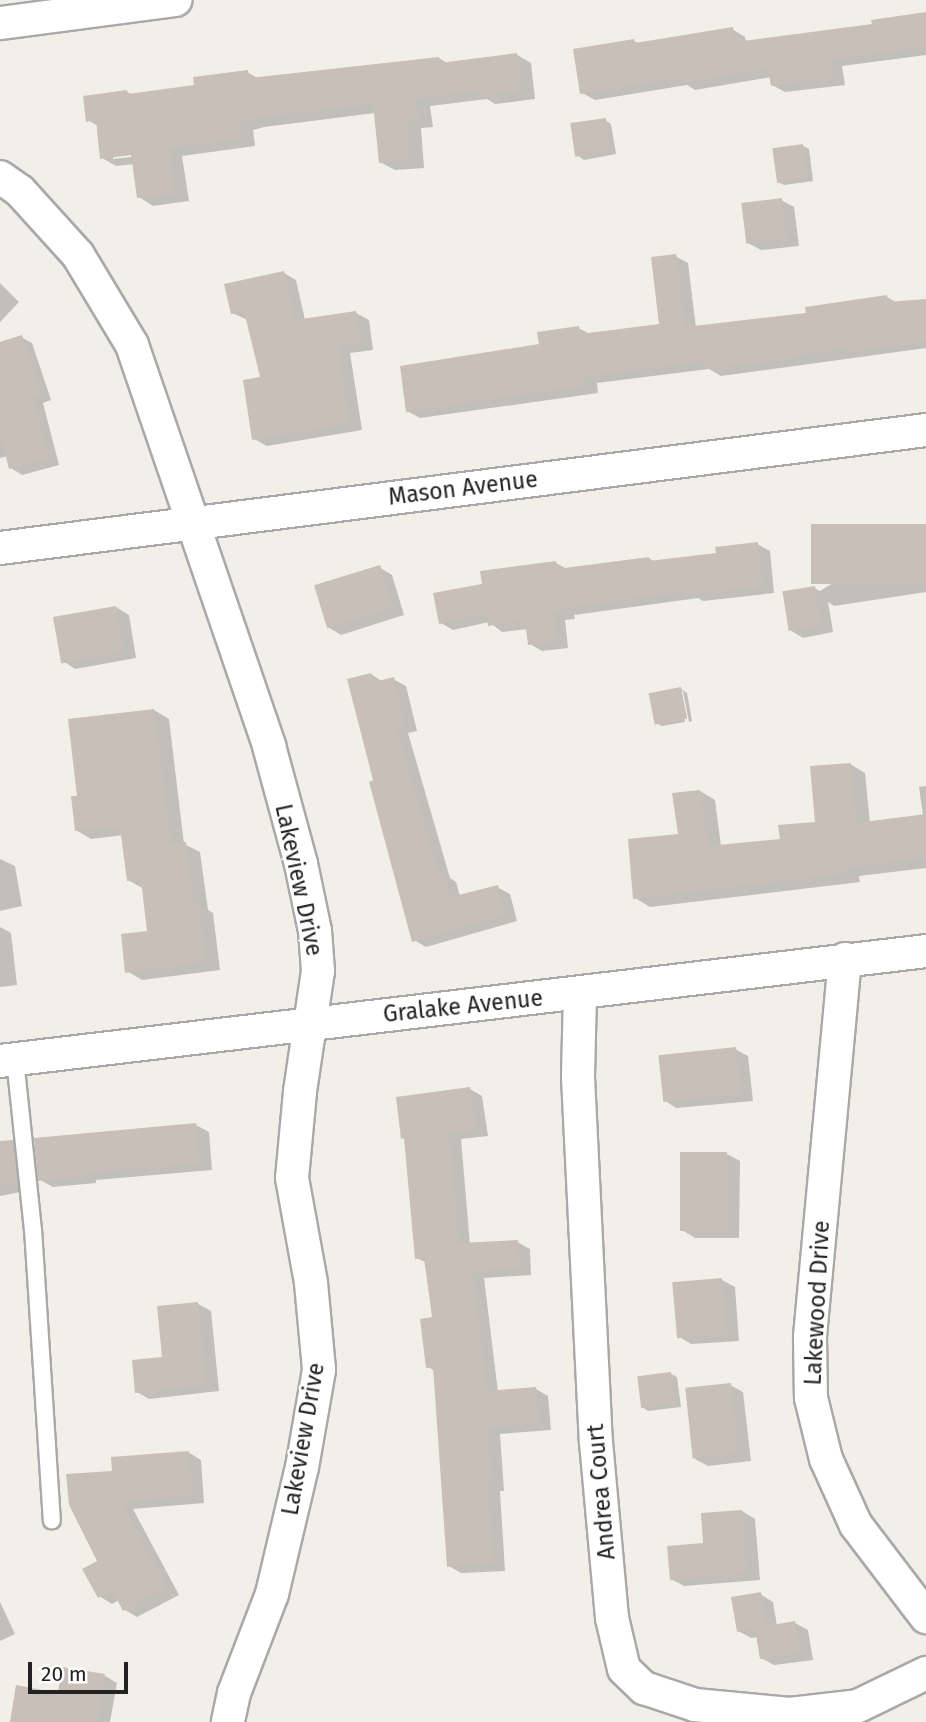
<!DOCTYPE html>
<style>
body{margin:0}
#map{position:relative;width:926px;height:1722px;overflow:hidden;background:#f2efe9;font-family:"Fira Sans",sans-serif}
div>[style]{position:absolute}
.shadow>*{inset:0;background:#0003}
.building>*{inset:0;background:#c7bfb8;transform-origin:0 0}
.roads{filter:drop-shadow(2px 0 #a9a9a9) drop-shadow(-2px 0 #a9a9a9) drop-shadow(0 2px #a9a9a9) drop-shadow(0 -2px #a9a9a9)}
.service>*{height:16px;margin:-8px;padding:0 8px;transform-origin:8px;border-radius:8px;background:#fff}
.minor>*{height:32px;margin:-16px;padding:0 16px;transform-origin:16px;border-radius:16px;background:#fff}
span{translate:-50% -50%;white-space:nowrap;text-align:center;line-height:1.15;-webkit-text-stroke:5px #fff;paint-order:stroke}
.street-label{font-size:23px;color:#222}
.scale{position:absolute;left:28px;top:1662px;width:100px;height:32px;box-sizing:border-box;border:4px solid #222;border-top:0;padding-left:9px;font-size:21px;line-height:24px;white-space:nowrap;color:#222;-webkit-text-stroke:5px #fff;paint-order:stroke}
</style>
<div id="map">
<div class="shadow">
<i style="clip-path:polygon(926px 14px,926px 55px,842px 66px,845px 85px,785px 92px,772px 85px,771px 77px,695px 90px,687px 85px,595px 100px,582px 93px,634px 41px,640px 44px,732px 29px,745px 37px,746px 42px,874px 26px)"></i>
<i style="clip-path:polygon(evenodd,517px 55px,531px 63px,535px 99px,495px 104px,487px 99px,430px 106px,433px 127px,421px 128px,424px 168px,395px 170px,380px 162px,375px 113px,264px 127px,253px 130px,255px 146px,182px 156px,189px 201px,153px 206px,139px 197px,134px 164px,116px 166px,102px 158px,98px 126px,88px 120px,127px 92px,133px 95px,196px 87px,247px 72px,259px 79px,439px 58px,447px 63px,517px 55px,139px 152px,140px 156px,113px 159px,113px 156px,139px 152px)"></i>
<i style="clip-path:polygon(605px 120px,611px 124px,616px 154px,584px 160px,578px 156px)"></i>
<i style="clip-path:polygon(803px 146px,809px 149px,813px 181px,784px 185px,778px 182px)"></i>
<i style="clip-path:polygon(781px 200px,794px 207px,799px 246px,761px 250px,748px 243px)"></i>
<i style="clip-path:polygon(675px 256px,688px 263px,696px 328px,808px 315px,887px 297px,897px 303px,926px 301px,926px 348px,721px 376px,709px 369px,597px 383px,598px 393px,420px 418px,407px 411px,578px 328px,590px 334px,661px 325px)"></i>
<i style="clip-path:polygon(284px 273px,296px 280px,305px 320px,356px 313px,369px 320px,373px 350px,350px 353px,362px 430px,267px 446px,254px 439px,262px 379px,248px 320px,232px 313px)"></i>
<i style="clip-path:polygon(0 283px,19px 302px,0 322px)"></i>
<i style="clip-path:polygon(21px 337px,32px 343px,51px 400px,43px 403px,59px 465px,22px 475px,11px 468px,8px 456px,0 458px,0 344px)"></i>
<i style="clip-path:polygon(926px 526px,926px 592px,834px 606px,828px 602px,833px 632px,803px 638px,790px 630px,814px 588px,820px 591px)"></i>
<i style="clip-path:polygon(757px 544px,770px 551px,774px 593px,703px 601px,698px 598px,574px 615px,575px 619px,565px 620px,568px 648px,542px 651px,530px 644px,528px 629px,502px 632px,489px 622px,453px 630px,441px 623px,484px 585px,556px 563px,567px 569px,649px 558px,655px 562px,718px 555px)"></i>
<i style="clip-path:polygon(379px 567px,392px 575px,404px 615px,341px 635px,328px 627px)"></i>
<i style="clip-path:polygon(116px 607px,129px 615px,136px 658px,75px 669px,63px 661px)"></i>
<i style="clip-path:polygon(371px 674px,383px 682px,393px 679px,406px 686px,417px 731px,408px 733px,450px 878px,456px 882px,460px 896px,497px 887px,510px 894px,517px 921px,426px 947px,414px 940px,375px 782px)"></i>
<i style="clip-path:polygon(681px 689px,687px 693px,692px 721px,689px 722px,683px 691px,680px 691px,685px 722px,662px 726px,656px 723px)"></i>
<i style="clip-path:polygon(154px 710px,169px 719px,184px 844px,200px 852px,208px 910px,213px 913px,220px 970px,142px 980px,127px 971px,149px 932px,144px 889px,128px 880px,123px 835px,91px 839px,76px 830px,79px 797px)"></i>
<i style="clip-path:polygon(850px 764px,865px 773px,870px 823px,923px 816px,919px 787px,926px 786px,926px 868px,859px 876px,860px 882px,650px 907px,635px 898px,680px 835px,700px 791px,715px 800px,721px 846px,782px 840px,817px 823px)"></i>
<i style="clip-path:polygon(0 859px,15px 866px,22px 906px,0 911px)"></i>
<i style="clip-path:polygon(0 927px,11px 933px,17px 985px,0 987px)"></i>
<i style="clip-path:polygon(735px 1049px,748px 1056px,753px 1101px,676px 1108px,664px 1100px)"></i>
<i style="clip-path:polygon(470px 1089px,482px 1096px,488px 1136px,461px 1139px,470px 1245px,517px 1242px,530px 1249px,531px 1275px,484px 1278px,498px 1392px,536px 1389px,548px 1396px,551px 1430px,500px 1434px,504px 1491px,500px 1491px,505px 1571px,461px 1573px,449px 1566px,435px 1371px,428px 1367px,434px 1319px,427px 1263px,417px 1258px,406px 1139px,403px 1138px)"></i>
<i style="clip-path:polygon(196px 1125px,209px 1132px,212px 1170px,96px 1180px,96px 1183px,53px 1187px,40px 1180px)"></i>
<i style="clip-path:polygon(0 1143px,13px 1143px,27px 1151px,31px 1190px,0 1196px)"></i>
<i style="clip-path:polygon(727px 1154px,740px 1161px,739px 1238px,695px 1238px,682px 1230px)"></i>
<i style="clip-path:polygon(722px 1280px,735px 1287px,739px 1341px,691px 1344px,678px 1336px)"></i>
<i style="clip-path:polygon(198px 1304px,211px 1311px,219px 1391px,149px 1399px,137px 1392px,164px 1359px)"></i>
<i style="clip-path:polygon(671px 1374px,677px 1377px,681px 1407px,648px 1411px,642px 1407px)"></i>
<i style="clip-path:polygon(730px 1385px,743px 1392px,751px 1461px,708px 1466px,695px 1459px)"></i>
<i style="clip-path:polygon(188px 1452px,201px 1460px,204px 1503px,133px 1509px,179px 1595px,137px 1617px,125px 1610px,119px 1600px,112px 1604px,99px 1596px,99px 1562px,114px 1472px)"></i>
<i style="clip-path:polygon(742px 1511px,755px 1519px,760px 1580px,684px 1586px,671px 1579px)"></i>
<i style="clip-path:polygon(760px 1594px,773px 1602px,777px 1626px,795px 1623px,808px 1630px,813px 1660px,774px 1665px,761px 1658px,758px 1637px,751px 1638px,738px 1631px)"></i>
<i style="clip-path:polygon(0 1602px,15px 1634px,0 1641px)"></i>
<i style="clip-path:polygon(105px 1676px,117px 1683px,110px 1722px,12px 1722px,59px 1695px)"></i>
</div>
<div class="building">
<i style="clip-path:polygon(926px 12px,926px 47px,830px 60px,832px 78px,771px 86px,768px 69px,680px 83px,679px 78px,580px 94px,573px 49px,634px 39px,635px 43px,733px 27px,735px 42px,872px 24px,871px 20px)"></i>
<i style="clip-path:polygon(517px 53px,522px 91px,479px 97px,478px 91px,416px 99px,419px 119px,407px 121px,410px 160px,379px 163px,373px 104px,249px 119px,240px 122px,241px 139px,169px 148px,175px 194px,137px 198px,131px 155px,100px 159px,96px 120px,86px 122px,83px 96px,127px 90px,128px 94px,194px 85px,193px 77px,248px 70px,249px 78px,439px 57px,440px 63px)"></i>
<i style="left:606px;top:118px;width:34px;height:36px;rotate:82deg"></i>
<i style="left:803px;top:144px;width:35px;height:31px;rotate:82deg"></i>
<i style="left:782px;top:198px;width:41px;height:41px;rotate:83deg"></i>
<i style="clip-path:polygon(676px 254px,685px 327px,806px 313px,805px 307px,887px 295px,888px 302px,926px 299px,926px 341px,849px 352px,848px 348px,787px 357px,788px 360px,706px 369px,705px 361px,585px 377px,586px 386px,406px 412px,400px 366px,539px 344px,537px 332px,579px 326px,580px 334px,659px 324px,651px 257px)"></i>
<i style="clip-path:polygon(284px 271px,295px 320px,356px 311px,361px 343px,338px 346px,350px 424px,252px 440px,243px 380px,260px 377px,244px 311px,231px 314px,224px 284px)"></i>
<i style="clip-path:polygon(22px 335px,41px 394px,33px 397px,49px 459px,9px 469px,0 433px,0 342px)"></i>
<i style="left:926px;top:524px;width:60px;height:115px;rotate:90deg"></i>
<i style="clip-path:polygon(758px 542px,763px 587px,689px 595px,689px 591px,562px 609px,563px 613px,553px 614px,557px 641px,528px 645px,525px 621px,488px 626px,486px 614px,439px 624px,433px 593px,482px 584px,480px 571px,556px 561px,557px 569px,649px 557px,649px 561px,716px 553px,715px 547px)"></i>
<i style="left:380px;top:565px;width:45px;height:69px;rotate:73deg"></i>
<i style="left:815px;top:586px;width:40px;height:33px;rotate:81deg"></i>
<i style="left:116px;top:606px;width:47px;height:64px;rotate:80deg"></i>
<i style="clip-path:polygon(371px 673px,374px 682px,394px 677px,405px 724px,396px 727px,439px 874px,444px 873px,451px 897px,498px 885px,506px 915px,412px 942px,369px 782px,373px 780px,347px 679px)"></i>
<i style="left:681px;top:687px;width:32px;height:33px;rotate:79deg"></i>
<i style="clip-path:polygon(154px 709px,171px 844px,186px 842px,194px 904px,199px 903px,206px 962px,125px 973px,121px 934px,147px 931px,141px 880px,127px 881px,120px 827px,75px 831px,71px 796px,77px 796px,68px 719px)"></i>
<i style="clip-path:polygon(851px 763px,856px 823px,926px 814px,926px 858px,845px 868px,845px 874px,633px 899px,628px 839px,678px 834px,672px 793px,700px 790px,708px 846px,780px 839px,778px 825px,815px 822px,810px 766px)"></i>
<i style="left:736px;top:1047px;width:47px;height:78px;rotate:84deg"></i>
<i style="clip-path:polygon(470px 1087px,476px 1130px,449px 1133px,459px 1243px,518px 1240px,519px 1269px,473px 1271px,487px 1391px,536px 1387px,539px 1423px,488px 1428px,492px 1484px,488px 1485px,494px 1564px,447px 1567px,433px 1367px,426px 1368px,420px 1319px,432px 1317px,424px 1258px,415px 1259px,404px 1138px,401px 1139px,396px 1097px)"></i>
<i style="clip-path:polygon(196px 1123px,200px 1164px,83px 1173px,84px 1177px,38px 1181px,34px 1138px)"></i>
<i style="clip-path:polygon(13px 1140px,18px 1183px,0 1185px,0 1141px)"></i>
<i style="left:680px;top:1152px;width:47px;height:79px"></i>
<i style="left:722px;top:1278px;width:56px;height:50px;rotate:85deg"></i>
<i style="clip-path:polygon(198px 1302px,207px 1385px,135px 1393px,132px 1360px,162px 1357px,157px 1306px)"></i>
<i style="left:671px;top:1372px;width:32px;height:34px;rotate:83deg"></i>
<i style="left:731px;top:1383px;width:71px;height:46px;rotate:84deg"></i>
<i style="clip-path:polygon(189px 1451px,192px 1496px,122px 1502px,167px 1588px,123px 1611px,112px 1590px,98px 1598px,82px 1569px,97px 1561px,69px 1505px,66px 1474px,112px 1471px,111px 1457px)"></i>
<i style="clip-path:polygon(742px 1510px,747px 1574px,670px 1580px,667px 1546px,703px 1543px,701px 1513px)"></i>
<i style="clip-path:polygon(761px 1592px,766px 1626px,795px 1621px,800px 1653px,760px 1659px,755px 1629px,737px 1632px,731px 1597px)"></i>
<i style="clip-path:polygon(62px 1667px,105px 1674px,97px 1722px,10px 1722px,16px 1685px,58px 1693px)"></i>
</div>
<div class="roads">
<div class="service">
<i style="left:15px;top:1059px;width:171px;rotate:84deg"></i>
<i style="left:33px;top:1229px;width:292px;rotate:86.3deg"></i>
</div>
<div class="minor">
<i style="left:0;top:23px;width:177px;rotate:-7.5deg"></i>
<i style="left:0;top:177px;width:24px;rotate:35deg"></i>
<i style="left:20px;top:191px;width:86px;rotate:47.8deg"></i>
<i style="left:78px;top:255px;width:105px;rotate:59deg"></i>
<i style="left:132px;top:345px;width:424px;rotate:71.1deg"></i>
<i style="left:269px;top:746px;width:122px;rotate:74.8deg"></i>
<i style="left:301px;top:864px;width:68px;rotate:78.2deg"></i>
<i style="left:315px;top:931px;width:40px;rotate:85.7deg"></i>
<i style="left:318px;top:971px;width:122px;rotate:98.5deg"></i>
<i style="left:300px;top:1092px;width:86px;rotate:95.3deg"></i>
<i style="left:292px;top:1178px;width:107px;rotate:79.7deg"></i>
<i style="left:311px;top:1283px;width:87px;rotate:84.7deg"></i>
<i style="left:319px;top:1370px;width:98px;rotate:99.9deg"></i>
<i style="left:302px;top:1467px;width:130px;rotate:103.3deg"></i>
<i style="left:272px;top:1594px;width:106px;rotate:111deg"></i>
<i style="left:234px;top:1693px;width:30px;rotate:102deg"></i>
<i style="left:0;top:548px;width:933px;rotate:-7.26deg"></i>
<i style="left:845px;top:959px;width:380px;rotate:95.3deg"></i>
<i style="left:810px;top:1337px;width:61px;rotate:89.1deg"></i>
<i style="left:811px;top:1398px;width:63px;rotate:76.2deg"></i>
<i style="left:826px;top:1459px;width:72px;rotate:65.6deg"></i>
<i style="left:856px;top:1525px;width:116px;rotate:52.7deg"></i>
<i style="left:580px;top:994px;width:83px;rotate:91.4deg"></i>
<i style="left:578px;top:1077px;width:365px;rotate:87.2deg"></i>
<i style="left:596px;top:1442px;width:177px;rotate:84.8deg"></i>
<i style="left:612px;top:1618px;width:52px;rotate:76.8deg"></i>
<i style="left:624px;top:1669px;width:28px;rotate:44deg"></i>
<i style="left:644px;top:1688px;width:54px;rotate:18.4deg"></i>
<i style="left:695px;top:1705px;width:95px;rotate:5.4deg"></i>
<i style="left:790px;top:1714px;width:68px;rotate:-6.7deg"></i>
<i style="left:858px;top:1706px;width:76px;rotate:-25.9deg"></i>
<i style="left:0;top:1061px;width:933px;rotate:-6.77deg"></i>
</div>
</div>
<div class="street-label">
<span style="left:463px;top:488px;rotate:-7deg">Mason Avenue</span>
<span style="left:299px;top:880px;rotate:78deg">Lakeview Drive</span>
<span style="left:463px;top:1006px;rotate:-6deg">Gralake Avenue</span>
<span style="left:817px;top:1303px;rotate:-87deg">Lakewood Drive</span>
<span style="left:303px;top:1439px;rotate:-80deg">Lakeview Drive</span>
<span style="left:601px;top:1492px;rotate:-95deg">Andrea Court</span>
</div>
<div class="scale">20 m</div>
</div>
